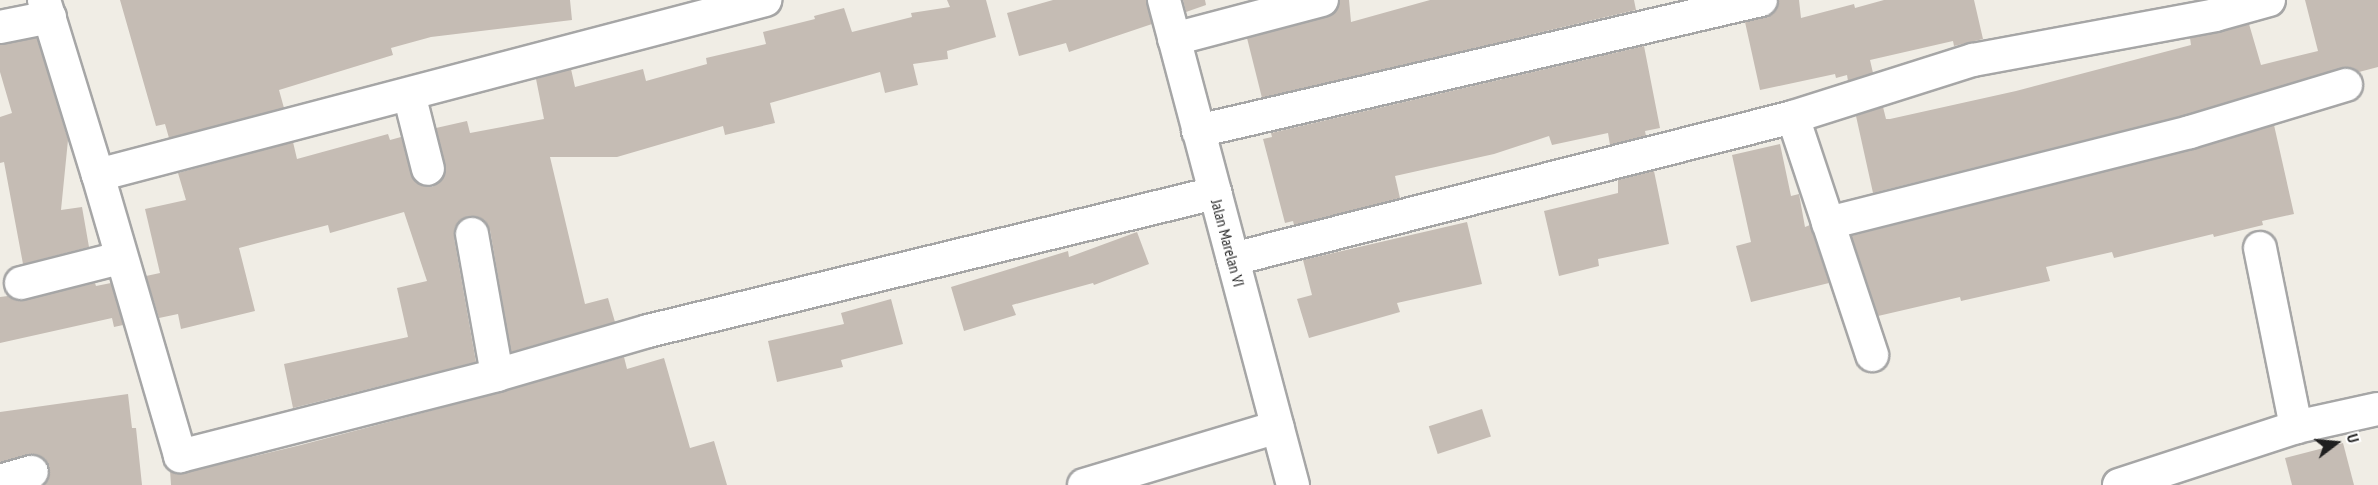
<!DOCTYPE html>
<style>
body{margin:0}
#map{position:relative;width:2378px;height:485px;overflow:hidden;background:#f0ede5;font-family:"PT Sans Narrow",sans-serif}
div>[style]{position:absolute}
.building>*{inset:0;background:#c5bcb4;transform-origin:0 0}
.roads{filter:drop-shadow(2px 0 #a6a6a6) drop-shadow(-2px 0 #a6a6a6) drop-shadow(0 2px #a6a6a6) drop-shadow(0 -2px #a6a6a6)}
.minor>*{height:32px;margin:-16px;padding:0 16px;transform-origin:16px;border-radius:16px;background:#fff}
span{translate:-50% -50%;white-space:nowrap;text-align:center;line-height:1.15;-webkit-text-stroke:5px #fff;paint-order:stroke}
.street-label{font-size:16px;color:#1f1f1f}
.north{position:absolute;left:2306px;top:413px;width:60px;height:60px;-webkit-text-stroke:4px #fff;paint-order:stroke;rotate:74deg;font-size:16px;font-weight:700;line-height:24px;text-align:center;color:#1f1f1f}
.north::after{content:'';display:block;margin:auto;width:21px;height:27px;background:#1f1f1f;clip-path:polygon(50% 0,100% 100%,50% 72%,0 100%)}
</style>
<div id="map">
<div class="building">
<i style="clip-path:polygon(120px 0,570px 0,572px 20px,431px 37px,391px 48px,393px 55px,279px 90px,284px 108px,169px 138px,165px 124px,156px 126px)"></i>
<i style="clip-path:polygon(947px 0,986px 0,996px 37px,947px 51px,948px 59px,913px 64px,918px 85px,885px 93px,880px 72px,770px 103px,775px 123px,725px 135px,723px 126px,617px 157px,550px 157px,585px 304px,608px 298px,615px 322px,511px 352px,490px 230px,485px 222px,479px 217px,468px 216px,461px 220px,455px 227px,454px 237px,476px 362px,293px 408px,284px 364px,408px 337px,397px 288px,427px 281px,404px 212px,330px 233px,328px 225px,239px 248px,255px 311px,181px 329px,178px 314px,159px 318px,146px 276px,160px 273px,145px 209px,186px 200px,178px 173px,293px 142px,297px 159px,388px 134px,390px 140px,401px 137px,415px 181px,423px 186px,432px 187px,440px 182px,445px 173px,436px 128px,467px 121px,470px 133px,544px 119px,536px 79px,571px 69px,575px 87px,643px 69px,646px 81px,707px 64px,706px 58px,766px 44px,763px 32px,815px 19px,814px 16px,844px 8px,852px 32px,912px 17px,911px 13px,950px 7px)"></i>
<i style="clip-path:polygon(1053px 0,1147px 0,1152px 24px,1069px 52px,1066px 43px,1019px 56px,1007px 13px)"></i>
<i style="clip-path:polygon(1183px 0,1205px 0,1206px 5px,1186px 12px)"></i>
<i style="clip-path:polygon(1339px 0,1349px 0,1351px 22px,1430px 0,1634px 0,1636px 10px,1262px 98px,1247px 38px,1327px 17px,1335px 12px)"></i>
<i style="clip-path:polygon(1778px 0,1799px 0,1801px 18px,1854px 4px,1855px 8px,1884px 0,1974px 0,1983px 39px,1954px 46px,1953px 41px,1870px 60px,1873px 73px,1848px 81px,1847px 75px,1836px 78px,1835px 74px,1760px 90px,1745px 22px,1773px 13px)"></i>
<i style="clip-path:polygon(2305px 0,2378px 0,2378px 67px,2359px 72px,2351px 68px,2341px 68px,2185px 115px,1873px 193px,1856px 116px,1883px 107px,1886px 119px,1890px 119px,2016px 91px,2191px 45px,2190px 38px,2249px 24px,2261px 65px,2318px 51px)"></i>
<i style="clip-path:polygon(37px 38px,68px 140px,61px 210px,82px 207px,89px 247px,23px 264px,4px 162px,0 163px,0 117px,12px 113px,0 72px,0 45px)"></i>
<i style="clip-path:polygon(1644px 46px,1660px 128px,1645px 131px,1646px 136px,1610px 145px,1608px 133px,1552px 145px,1549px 136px,1494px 154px,1395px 176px,1400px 198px,1294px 225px,1293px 221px,1285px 223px,1263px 139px,1272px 137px,1271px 133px)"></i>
<i style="clip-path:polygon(2274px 125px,2294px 214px,2262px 221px,2263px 225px,2214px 237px,2213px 234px,2114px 258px,2112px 252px,2046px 267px,2050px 281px,1961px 301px,1960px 297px,1878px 316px,1851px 236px,2194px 149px)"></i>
<i style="clip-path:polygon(1780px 144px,1791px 196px,1799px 194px,1805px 227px,1810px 225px,1829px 283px,1751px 302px,1736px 246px,1751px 242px,1732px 155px)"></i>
<i style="clip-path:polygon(1654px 171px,1669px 244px,1598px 259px,1599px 266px,1559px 276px,1544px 211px,1618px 193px,1618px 180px)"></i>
<i style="clip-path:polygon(1467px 222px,1482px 284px,1397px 303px,1400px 312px,1309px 338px,1297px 299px,1312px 295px,1303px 260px)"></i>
<i style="clip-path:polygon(1137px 232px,1149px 264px,1094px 285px,1093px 283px,1012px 305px,1016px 315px,964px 331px,951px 287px,1068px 251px,1069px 257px)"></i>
<i style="clip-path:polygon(95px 283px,96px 286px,111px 283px,123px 325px,114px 327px,112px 318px,0 343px,0 297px,8px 296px,16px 300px,25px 300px)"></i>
<i style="clip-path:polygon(891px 299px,903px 344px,841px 360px,843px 367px,777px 382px,768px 341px,844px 324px,841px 313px)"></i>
<i style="clip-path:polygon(624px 357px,627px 369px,664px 358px,690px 448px,714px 441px,727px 485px,171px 485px,170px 470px,184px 473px,301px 445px,502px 392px)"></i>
<i style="clip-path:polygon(128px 394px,132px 428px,136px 428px,142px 485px,44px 485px,49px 477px,49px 468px,45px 460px,37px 455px,0 462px,0 412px)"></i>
<i style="left:1482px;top:409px;width:29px;height:56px;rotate:72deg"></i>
<i style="clip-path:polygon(2343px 443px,2354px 485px,2292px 485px,2285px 458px)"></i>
</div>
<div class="roads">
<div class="minor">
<i style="left:44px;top:0;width:183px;rotate:72.9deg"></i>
<i style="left:98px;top:175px;width:690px;rotate:-14.7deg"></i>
<i style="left:1164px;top:0;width:502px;rotate:75.11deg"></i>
<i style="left:0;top:27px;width:51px;rotate:-11.3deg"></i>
<i style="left:1174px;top:39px;width:153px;rotate:-14.8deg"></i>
<i style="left:409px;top:94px;width:77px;rotate:75.8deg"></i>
<i style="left:1793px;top:117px;width:251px;rotate:71.6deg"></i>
<i style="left:1198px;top:131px;width:578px;rotate:-13.1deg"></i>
<i style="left:98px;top:175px;width:293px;rotate:73.7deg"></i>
<i style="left:180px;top:456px;width:327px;rotate:-14.3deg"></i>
<i style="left:497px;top:375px;width:157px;rotate:-16.2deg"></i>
<i style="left:648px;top:331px;width:584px;rotate:-13.68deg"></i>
<i style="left:1828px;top:223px;width:373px;rotate:-14.1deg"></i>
<i style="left:2190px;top:132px;width:163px;rotate:-16.8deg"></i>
<i style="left:472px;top:234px;width:143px;rotate:79.9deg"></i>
<i style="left:2260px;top:248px;width:183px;rotate:78.6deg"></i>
<i style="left:1233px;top:259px;width:578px;rotate:-14.23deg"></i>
<i style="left:1793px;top:117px;width:189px;rotate:-17.6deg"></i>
<i style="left:1973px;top:60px;width:246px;rotate:-10.5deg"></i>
<i style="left:2215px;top:15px;width:56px;rotate:-15.5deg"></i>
<i style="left:21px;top:283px;width:102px;rotate:-14.2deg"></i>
<i style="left:0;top:481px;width:33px;rotate:-16deg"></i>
<i style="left:1084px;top:485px;width:202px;rotate:-16.7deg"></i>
<i style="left:2119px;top:485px;width:186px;rotate:-18.1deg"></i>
<i style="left:2296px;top:427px;width:84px;rotate:-12.4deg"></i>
</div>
</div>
<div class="street-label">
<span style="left:1228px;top:243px;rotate:75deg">Jalan Marelan VI</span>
</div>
<div class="north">U</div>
</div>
